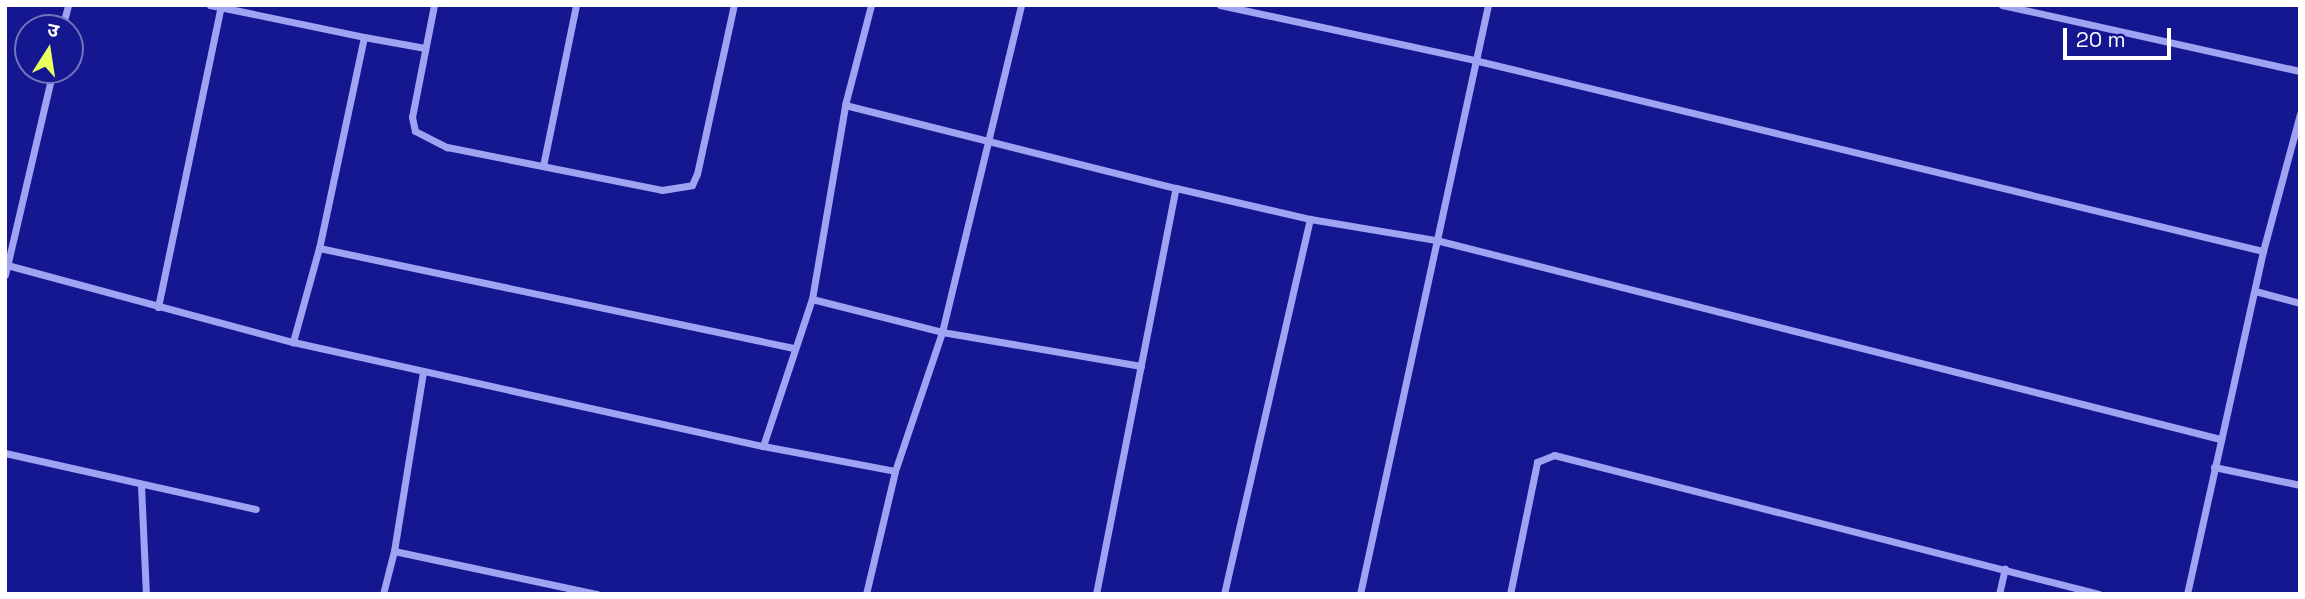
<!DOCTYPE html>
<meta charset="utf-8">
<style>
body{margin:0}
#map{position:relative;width:2305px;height:599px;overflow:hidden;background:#141790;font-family:"Space Grotesk","Noto Sans Devanagari",sans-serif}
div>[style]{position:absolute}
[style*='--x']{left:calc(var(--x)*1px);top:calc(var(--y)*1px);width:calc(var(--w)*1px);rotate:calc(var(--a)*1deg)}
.street>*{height:7px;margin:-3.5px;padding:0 3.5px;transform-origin:3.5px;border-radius:3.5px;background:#a0a3f1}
span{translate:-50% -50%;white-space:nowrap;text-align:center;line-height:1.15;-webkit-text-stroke:5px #141790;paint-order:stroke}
.frame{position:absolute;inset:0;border:7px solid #fff;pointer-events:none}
.north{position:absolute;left:14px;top:14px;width:70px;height:70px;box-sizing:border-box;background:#141790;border:2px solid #7274bc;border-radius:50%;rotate:12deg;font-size:19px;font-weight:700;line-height:28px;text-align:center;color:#fff}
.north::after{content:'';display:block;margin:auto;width:24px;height:32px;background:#ecff60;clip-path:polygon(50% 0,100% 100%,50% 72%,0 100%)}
.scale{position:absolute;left:2063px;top:28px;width:108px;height:32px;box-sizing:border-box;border:4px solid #fff;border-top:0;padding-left:9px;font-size:21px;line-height:24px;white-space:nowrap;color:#fff;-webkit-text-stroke:5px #141790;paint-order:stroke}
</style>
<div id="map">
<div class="street">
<i style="--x:210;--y:5;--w:157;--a:11.7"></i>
<i style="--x:364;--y:37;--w:216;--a:102"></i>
<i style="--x:319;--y:248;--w:98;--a:105.5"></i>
<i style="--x:434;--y:5;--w:114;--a:101.1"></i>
<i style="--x:412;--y:117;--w:14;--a:78"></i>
<i style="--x:415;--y:131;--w:36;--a:27"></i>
<i style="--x:447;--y:147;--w:219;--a:11.3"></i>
<i style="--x:662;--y:190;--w:30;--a:-9"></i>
<i style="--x:692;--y:185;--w:12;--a:-66"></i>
<i style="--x:697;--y:174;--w:173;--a:-77.7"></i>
<i style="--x:1220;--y:5;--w:260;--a:12.2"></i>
<i style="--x:1474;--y:60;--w:812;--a:13.61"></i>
<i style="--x:2002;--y:5;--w:305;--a:12.5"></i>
<i style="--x:62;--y:28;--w:24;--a:-75"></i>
<i style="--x:364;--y:37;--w:62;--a:10.2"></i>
<i style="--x:845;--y:105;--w:341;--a:14.1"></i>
<i style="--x:1176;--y:188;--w:138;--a:13"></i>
<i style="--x:1310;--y:219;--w:128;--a:9.5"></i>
<i style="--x:1436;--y:240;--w:809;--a:14.24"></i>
<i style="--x:543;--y:166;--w:164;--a:-78.4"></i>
<i style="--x:319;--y:248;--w:486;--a:11.9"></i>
<i style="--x:7;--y:265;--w:296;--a:15.1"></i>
<i style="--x:293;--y:342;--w:481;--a:12.5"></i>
<i style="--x:763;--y:446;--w:134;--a:10.7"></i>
<i style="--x:5;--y:275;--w:211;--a:-76.8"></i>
<i style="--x:2255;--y:291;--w:47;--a:14.9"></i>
<i style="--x:812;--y:299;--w:134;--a:14.2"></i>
<i style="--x:942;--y:332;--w:202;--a:9.7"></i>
<i style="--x:158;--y:307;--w:308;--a:-78.2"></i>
<i style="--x:763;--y:446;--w:155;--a:-71.6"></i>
<i style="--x:812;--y:299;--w:197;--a:-80.3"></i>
<i style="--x:845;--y:105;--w:103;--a:-75.4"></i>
<i style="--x:5;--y:453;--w:257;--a:12.6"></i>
<i style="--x:2214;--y:467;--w:88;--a:11.8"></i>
<i style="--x:141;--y:485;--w:109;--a:87.4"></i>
<i style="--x:394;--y:551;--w:208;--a:12"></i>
<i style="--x:383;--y:594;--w:44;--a:-75.7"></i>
<i style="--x:394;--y:551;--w:181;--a:-80.8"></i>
<i style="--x:866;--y:594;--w:126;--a:-76.7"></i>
<i style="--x:895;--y:471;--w:147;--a:-71.3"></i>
<i style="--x:942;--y:332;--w:336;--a:-76.4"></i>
<i style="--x:1096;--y:594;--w:414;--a:-78.9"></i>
<i style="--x:1224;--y:594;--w:385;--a:-77.1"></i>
<i style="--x:1360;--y:594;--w:603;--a:-77.74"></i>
<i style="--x:1510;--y:594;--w:135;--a:-78.4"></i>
<i style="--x:1537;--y:462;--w:18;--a:-22"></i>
<i style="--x:1554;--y:455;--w:562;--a:14.31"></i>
<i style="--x:1999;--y:594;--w:26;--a:-77"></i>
<i style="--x:2187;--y:594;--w:351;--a:-77.5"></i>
<i style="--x:2263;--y:251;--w:142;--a:-74.9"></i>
</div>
<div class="frame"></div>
<div class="north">उ</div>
<div class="scale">20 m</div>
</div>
